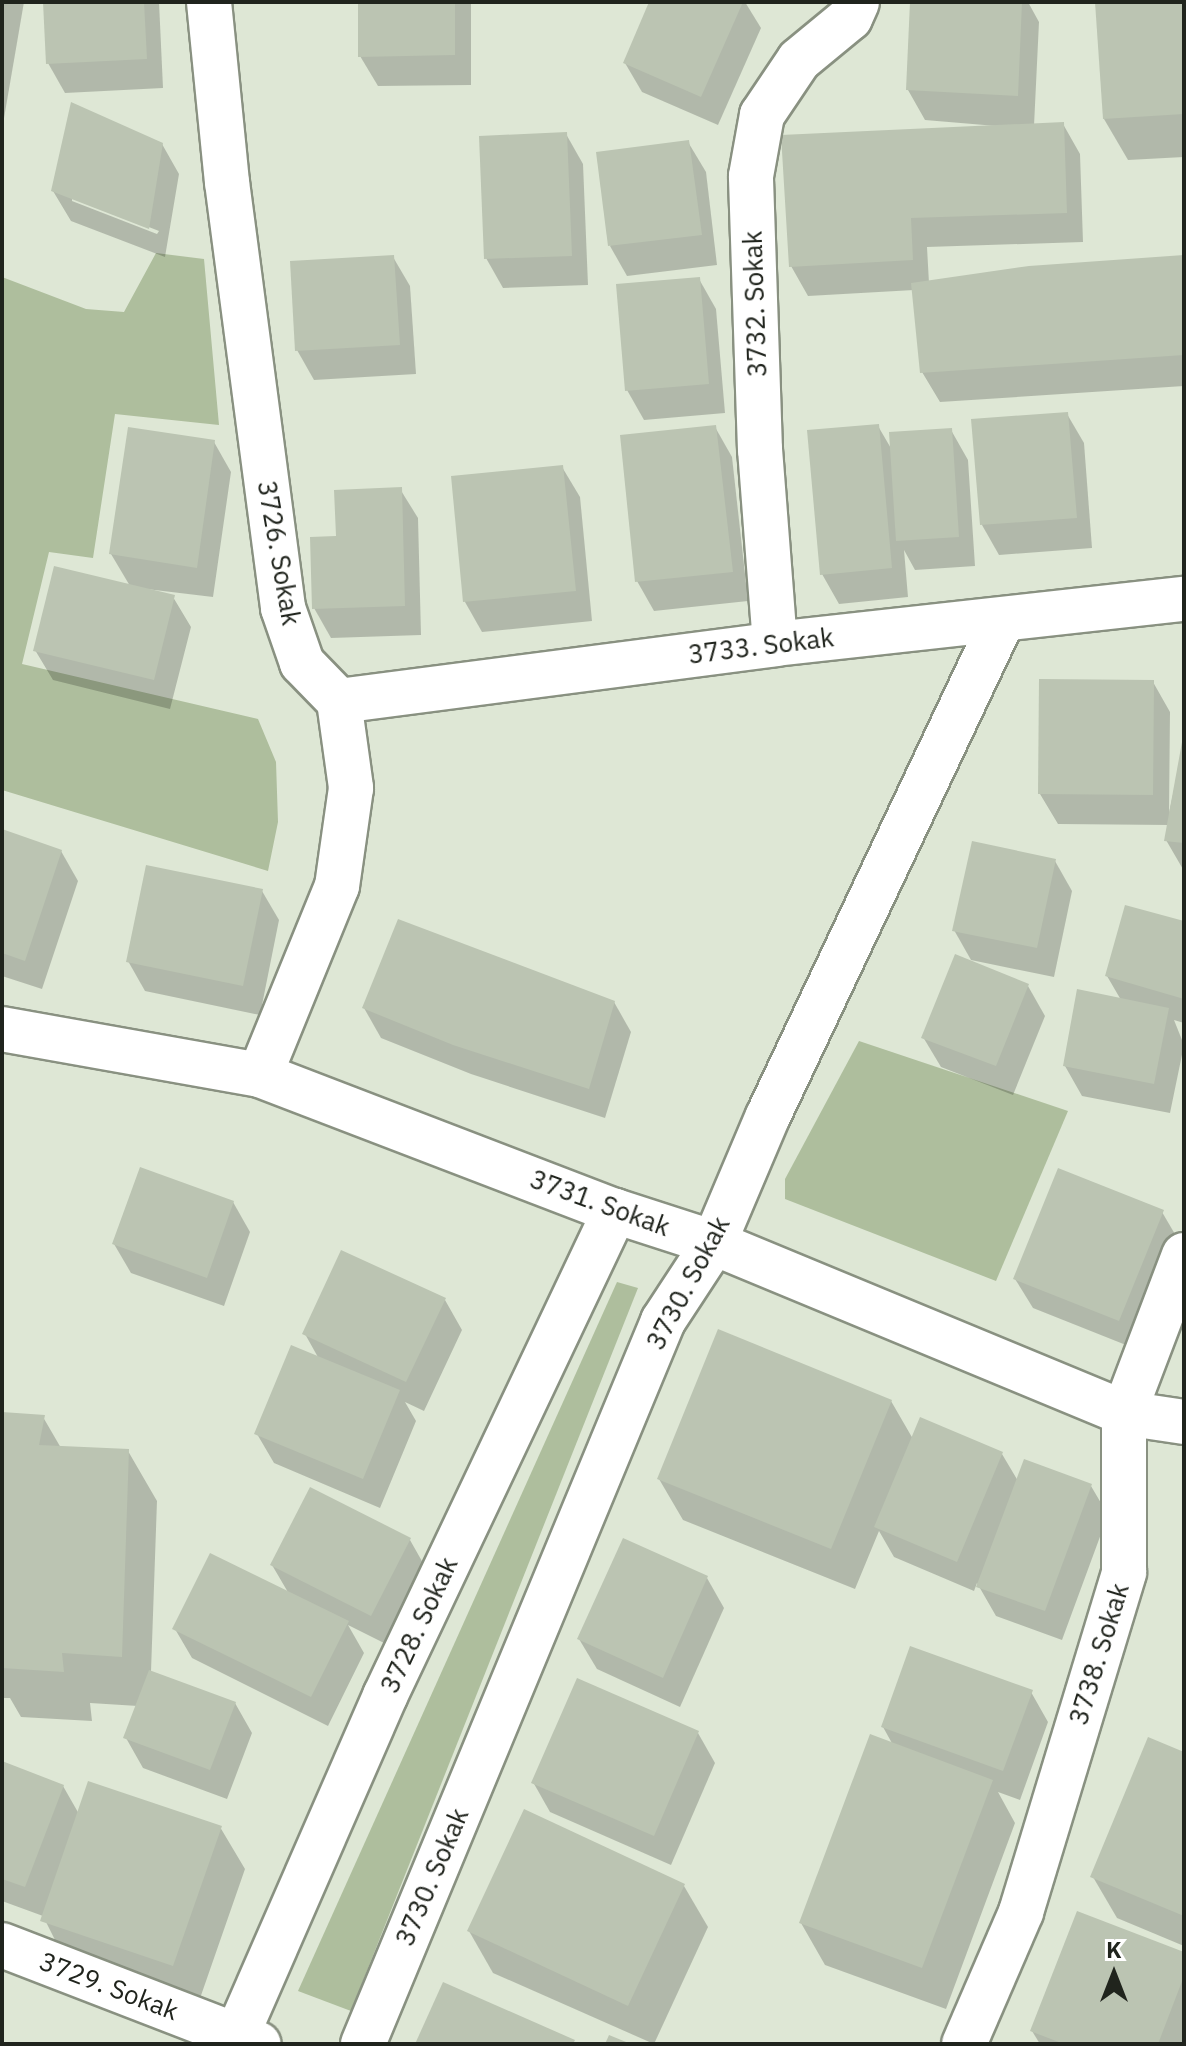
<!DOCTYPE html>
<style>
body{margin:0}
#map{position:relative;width:1186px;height:2046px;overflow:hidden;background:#dee7d5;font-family:"IBM Plex Sans",sans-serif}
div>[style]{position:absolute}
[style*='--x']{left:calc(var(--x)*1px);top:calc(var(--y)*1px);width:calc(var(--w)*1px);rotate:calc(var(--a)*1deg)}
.green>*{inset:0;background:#aebe9d}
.shadow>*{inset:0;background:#0003}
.building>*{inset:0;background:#bbc4b2}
.roads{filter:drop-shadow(2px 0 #899181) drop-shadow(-2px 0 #899181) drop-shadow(0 2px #899181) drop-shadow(0 -2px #899181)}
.minor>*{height:44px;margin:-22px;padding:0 22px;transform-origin:22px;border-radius:22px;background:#fff}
span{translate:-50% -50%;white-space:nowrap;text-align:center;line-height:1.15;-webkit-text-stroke:6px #fff;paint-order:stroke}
.street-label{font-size:26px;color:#20241d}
.frame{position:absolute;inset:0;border:4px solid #20241d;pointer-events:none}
.north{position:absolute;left:1074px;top:1934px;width:80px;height:80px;-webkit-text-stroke:6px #fff;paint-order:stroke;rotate:0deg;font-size:22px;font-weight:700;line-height:32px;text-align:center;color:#20241d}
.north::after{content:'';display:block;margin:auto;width:28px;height:36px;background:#20241d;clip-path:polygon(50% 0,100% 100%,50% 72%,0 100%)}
</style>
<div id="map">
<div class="green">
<i style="clip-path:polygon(156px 253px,204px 259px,219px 425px,115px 414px,93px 558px,49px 552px,22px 664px,258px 719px,276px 762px,278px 822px,268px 871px,2px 790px,2px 277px,86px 309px,124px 312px)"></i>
<i style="clip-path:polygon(859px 1041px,1068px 1111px,996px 1281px,785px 1199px,785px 1179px)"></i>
<i style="clip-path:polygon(617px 1282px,638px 1288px,351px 2011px,298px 1991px)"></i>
</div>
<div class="shadow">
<i style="clip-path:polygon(2px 2px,24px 2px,3px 124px,2px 124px)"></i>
<i style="clip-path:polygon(45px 2px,159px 2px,163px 88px,65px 93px,48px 63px)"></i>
<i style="clip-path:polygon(360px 2px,471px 2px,471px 85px,378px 86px,360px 56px)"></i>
<i style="clip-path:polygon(651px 2px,745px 2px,761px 28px,718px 125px,642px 92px,625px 63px)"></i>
<i style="clip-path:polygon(912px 2px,1028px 2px,1039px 22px,1034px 126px,1063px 124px,1080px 154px,1083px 242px,927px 247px,929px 283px,1184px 257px,1184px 386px,940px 402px,922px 372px,914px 290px,808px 296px,791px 266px,1008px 127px,925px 120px,908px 90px)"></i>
<i style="clip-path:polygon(1097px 2px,1184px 2px,1184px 157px,1128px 160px,1104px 119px)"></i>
<i style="clip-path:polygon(566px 134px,583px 164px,588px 285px,503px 288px,486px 258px)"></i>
<i style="clip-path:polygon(688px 142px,706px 172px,717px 265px,627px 276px,610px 246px)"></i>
<i style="clip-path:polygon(evenodd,162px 144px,179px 174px,165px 257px,71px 221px,53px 191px,162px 144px,72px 197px,159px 231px,157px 234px,72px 201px,72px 197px)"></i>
<i style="clip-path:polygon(393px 257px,410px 286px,416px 374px,314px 380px,297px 350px)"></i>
<i style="clip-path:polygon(699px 279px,716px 309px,725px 413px,644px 420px,627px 390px)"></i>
<i style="clip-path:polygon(1067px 414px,1084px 443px,1092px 548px,999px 555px,982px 525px,973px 421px)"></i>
<i style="clip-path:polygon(878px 426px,892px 450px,951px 430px,968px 460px,975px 566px,915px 570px,904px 550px,908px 597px,839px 604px,822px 574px)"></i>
<i style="clip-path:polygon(715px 427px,732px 457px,748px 601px,654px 611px,637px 581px)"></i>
<i style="clip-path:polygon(214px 442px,231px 472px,213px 597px,138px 588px,173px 597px,191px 627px,170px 709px,53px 680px,35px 650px,130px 586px,111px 554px)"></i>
<i style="clip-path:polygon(562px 467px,580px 497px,592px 621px,482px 632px,465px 602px,453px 478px)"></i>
<i style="clip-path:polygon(400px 489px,418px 518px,421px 635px,331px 638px,314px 608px,338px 538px)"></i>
<i style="clip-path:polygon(1153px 682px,1170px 712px,1169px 813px,1184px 744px,1184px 871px,1166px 840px,1169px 825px,1058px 824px,1040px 794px)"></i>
<i style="clip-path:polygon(2px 831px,61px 851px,78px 881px,42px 989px,2px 976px)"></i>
<i style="clip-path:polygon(1055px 861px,1072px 891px,1054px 977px,971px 960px,954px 930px)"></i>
<i style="clip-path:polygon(262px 891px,279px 920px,260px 1015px,145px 991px,128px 961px)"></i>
<i style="clip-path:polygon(1184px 923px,1184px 1023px,1174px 1020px,1184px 1045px,1170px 1113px,1082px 1096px,1065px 1066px,1121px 1000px,1107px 976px)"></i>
<i style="clip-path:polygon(1028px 986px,1045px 1016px,1013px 1095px,941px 1067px,923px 1037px)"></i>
<i style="clip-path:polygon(614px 1002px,631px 1032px,605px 1118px,471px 1074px,381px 1038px,364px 1008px)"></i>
<i style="clip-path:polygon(233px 1202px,250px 1232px,224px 1306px,131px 1273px,114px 1244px)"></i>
<i style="clip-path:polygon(1162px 1212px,1179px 1241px,1136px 1349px,1033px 1308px,1015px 1279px)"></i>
<i style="clip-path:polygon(445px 1300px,462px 1330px,424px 1411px,405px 1402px,416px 1421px,380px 1508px,274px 1463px,257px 1434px,319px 1359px,305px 1334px)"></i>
<i style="clip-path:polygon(891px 1401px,913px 1439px,1002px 1454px,1018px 1481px,1091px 1486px,1108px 1515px,1062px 1640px,996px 1616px,977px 1583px,974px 1591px,894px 1557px,879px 1531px,855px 1589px,683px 1520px,659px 1479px)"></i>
<i style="clip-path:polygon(2px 1414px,43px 1417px,61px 1448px,128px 1451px,157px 1501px,151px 1672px,235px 1703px,252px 1733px,227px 1799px,143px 1768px,126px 1738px,138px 1706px,90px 1703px,92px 1721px,21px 1717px,10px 1698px,2px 1698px)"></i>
<i style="clip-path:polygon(410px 1540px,427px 1570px,388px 1645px,348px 1625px,364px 1653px,328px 1726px,192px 1658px,175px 1629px,289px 1594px,272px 1565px)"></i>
<i style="clip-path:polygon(707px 1578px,724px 1608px,680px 1707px,597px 1669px,579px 1639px)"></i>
<i style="clip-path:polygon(1031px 1692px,1048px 1722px,1020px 1800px,998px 1792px,1015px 1823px,946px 2009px,825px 1965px,801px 1923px,893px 1745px,883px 1727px)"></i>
<i style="clip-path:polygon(698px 1733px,715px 1763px,671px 1865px,550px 1812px,533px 1782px)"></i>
<i style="clip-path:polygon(1184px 1754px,1184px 1946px,1117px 1918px,1093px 1877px)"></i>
<i style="clip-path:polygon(2px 1763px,63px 1786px,79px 1814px,220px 1827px,245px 1869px,197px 2007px,66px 1962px,43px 1916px,2px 1901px)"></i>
<i style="clip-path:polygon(684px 1886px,708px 1927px,654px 2044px,493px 1973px,469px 1931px)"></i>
<i style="clip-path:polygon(1184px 1954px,1184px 2044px,1040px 2044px,1032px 2031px)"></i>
</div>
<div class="building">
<i style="clip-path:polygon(43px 2px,144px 2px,147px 59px,46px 64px)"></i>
<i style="clip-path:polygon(358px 2px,455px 2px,455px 55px,358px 57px)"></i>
<i style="clip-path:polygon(649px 2px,743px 2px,701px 97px,623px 63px)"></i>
<i style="clip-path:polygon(910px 2px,1022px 2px,1018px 96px,906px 90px)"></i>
<i style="clip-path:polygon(1095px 2px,1184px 2px,1184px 114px,1103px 119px)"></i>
<i style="clip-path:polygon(71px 102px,163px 143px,149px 229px,51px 191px)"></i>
<i style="clip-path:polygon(1064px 122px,1067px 213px,911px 218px,913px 260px,789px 267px,781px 135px)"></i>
<i style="clip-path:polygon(567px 132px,572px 256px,484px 259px,479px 136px)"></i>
<i style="clip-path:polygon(689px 140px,702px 235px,608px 246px,596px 152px)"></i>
<i style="clip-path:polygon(394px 255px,400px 345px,295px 351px,290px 261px)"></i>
<i style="clip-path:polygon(1184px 255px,1184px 355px,920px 373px,911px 283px,1029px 266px)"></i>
<i style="clip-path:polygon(700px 277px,709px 384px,625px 391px,616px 284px)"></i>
<i style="clip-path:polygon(1068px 412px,1077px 518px,980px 525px,971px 419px)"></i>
<i style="clip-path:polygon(879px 424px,892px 568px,820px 575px,807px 430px)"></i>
<i style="clip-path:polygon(716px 425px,733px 572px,635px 582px,620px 435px)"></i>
<i style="clip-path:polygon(128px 427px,215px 440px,197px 568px,109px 554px)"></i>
<i style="clip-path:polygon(952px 428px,959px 537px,896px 541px,889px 432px)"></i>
<i style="clip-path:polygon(563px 465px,576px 591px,463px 602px,451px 476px)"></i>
<i style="clip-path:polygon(402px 487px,405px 606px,312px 609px,310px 537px,336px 536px,334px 490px)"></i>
<i style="clip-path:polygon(54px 566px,175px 595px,154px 680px,33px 651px)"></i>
<i style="clip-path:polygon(1039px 679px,1154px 680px,1153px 795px,1038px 794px)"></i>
<i style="clip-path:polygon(1182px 742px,1184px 742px,1184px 843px,1164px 841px)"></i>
<i style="clip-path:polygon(2px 829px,62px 850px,25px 961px,2px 953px)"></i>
<i style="clip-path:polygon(972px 841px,1056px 859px,1037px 948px,952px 931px)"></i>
<i style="clip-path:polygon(146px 865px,263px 889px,243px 986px,126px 962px)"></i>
<i style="clip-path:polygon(1125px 905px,1184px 921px,1184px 999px,1105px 976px)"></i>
<i style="clip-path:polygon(398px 919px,615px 1001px,589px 1089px,453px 1045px,362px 1008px)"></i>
<i style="clip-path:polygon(955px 954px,1029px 984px,996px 1066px,921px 1038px)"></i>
<i style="clip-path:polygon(1077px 989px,1169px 1008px,1154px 1084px,1063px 1066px)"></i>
<i style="clip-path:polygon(140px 1167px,234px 1201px,207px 1278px,112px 1244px)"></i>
<i style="clip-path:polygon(1058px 1168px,1164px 1210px,1119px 1321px,1013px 1279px)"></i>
<i style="clip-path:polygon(341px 1250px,446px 1298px,406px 1382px,302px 1334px)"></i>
<i style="clip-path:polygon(718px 1329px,892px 1400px,831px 1549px,657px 1479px)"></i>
<i style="clip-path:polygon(291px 1345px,400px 1390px,363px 1479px,254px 1434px)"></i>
<i style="clip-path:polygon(2px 1412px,45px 1415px,39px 1445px,129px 1449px,122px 1657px,62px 1653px,64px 1672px,2px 1668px)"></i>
<i style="clip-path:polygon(920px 1417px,1003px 1452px,957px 1562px,874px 1527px)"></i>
<i style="clip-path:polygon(1024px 1459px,1092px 1484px,1045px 1611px,976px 1587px)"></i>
<i style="clip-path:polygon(310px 1487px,411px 1538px,371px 1616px,270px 1565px)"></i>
<i style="clip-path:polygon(623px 1538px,708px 1576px,663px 1678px,577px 1639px)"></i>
<i style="clip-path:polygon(210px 1553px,349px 1621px,311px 1697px,172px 1629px)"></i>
<i style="clip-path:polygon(910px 1646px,1033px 1690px,1003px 1771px,881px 1727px)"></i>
<i style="clip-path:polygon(149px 1670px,236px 1702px,210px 1770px,123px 1738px)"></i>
<i style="clip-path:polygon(577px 1678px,699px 1731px,654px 1836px,531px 1783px)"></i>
<i style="clip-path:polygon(870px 1734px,993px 1780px,922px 1968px,799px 1923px)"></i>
<i style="clip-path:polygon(1148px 1737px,1184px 1752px,1184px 1916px,1090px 1877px)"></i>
<i style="clip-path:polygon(2px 1761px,64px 1785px,25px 1887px,2px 1879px)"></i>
<i style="clip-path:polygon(88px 1781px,222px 1826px,173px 1966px,40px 1921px)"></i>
<i style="clip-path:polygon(524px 1809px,685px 1884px,628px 2006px,467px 1931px)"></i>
<i style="clip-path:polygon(1077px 1911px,1184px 1952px,1184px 1976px,1158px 2044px,1064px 2044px,1030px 2031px)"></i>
<i style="clip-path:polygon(443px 1982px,575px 2040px,573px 2044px,415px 2044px)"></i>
<i style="clip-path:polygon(609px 2035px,631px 2044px,605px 2044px)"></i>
</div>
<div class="roads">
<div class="minor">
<i style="--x:209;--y:2;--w:181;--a:84.3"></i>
<i style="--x:227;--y:182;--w:430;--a:82.5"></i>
<i style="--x:283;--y:608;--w:58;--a:70.9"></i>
<i style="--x:302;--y:663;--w:53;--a:45.8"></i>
<i style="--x:339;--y:701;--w:88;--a:82.1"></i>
<i style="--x:351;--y:788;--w:99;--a:98.1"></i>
<i style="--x:337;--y:886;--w:204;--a:112.2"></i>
<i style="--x:775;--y:644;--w:195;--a:-94.4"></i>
<i style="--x:760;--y:450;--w:274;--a:-91.9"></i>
<i style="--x:751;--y:176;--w:62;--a:-79.8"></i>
<i style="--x:762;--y:115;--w:66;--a:-56.1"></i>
<i style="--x:799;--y:60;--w:66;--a:-39.5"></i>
<i style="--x:850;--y:18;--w:17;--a:-66"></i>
<i style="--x:339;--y:701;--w:440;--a:-7.4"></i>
<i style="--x:775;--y:644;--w:411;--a:-6.3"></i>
<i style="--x:2;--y:1029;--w:262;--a:10.1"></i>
<i style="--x:260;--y:1075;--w:380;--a:21"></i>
<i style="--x:615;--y:1211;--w:104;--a:17.9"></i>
<i style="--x:714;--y:1243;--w:444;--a:22.5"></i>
<i style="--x:1124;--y:1413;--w:61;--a:8.5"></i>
<i style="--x:2;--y:1945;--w:275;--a:21.1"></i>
<i style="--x:233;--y:2044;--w:380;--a:-66.4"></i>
<i style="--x:385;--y:1696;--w:537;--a:-64.63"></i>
<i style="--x:363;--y:2044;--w:783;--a:-67.46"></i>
<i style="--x:663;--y:1321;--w:93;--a:-56.8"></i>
<i style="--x:714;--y:1243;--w:138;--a:-67"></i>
<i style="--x:768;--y:1116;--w:548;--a:-64.7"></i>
<i style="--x:964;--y:2044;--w:144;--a:-66.6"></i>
<i style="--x:1021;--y:1912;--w:355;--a:-73.1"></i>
<i style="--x:1124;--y:1572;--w:159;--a:-90"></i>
<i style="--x:1124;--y:1413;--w:169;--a:-69.2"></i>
</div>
</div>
<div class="street-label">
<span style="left:755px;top:304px;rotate:-92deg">3732. Sokak</span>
<span style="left:279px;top:553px;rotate:80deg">3726. Sokak</span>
<span style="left:761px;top:646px;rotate:-7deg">3733. Sokak</span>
<span style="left:600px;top:1203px;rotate:20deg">3731. Sokak</span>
<span style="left:688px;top:1283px;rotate:-62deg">3730. Sokak</span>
<span style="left:419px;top:1625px;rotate:-65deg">3728. Sokak</span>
<span style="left:1099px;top:1654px;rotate:-73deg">3738. Sokak</span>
<span style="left:432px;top:1877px;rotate:-67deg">3730. Sokak</span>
<span style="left:109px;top:1986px;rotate:21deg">3729. Sokak</span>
</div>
<div class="frame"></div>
<div class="north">K</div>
</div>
